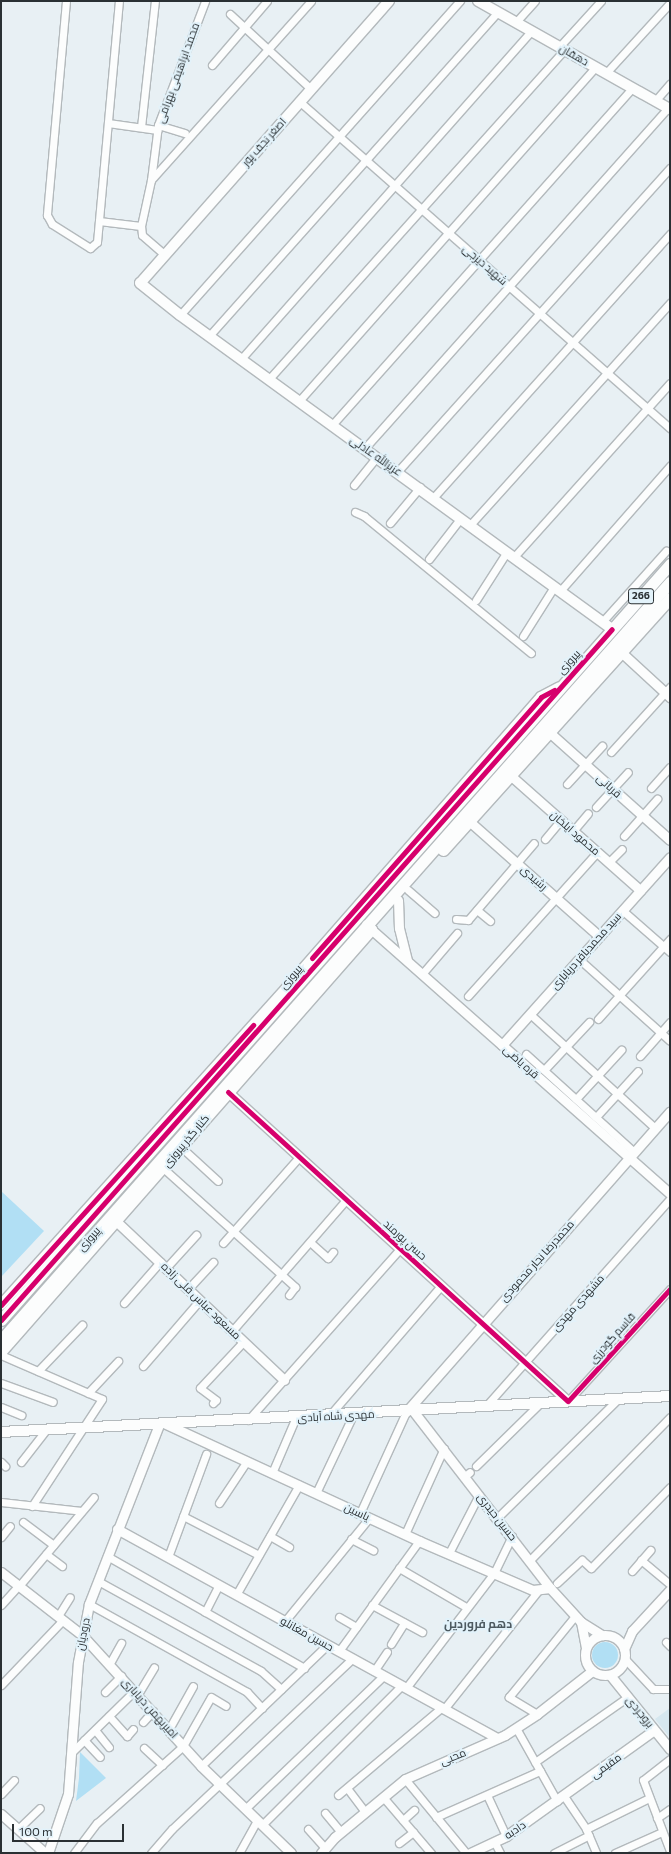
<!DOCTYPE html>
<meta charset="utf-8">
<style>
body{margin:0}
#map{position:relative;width:671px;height:1854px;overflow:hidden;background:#e8f0f4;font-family:Commissioner,Cairo,sans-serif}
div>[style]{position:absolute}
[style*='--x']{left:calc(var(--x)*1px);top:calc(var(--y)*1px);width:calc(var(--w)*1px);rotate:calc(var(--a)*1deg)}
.built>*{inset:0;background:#d6e7ef}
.green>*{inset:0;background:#b1dff4}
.round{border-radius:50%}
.roads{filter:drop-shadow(1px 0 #b3b9bc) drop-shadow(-1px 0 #b3b9bc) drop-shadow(0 1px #b3b9bc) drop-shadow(0 -1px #b3b9bc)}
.minor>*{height:7px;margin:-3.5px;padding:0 3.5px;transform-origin:3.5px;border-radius:3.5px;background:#fcfdfd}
.tertiary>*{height:9px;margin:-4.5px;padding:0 4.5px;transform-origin:4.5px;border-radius:4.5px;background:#fcfdfd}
.tertiary>.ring{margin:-4.5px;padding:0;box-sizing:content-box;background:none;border:9px solid #fcfdfd;border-radius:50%}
.secondary>*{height:10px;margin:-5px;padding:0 5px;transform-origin:5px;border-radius:5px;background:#fcfdfd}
.primary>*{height:11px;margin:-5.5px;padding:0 5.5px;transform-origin:5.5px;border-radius:5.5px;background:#fcfdfd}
.cycleway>*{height:5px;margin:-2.5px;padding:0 2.5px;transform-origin:2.5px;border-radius:2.5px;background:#d6006c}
span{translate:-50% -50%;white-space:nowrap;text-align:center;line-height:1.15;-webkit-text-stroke:4px #e2f2fa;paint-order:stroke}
.shield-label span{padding:1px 3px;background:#e2f2fa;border:1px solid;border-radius:3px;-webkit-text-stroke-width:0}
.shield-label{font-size:10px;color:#2a3033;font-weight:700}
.street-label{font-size:11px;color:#2a3033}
.neighbourhood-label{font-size:12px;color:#4d5a61;font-weight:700}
.frame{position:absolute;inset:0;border:2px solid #2a3033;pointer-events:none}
.scale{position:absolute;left:12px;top:1824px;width:112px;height:18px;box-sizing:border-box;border:2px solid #2a3033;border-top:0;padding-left:5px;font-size:12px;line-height:14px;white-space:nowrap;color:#2a3033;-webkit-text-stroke:3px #e2f2fa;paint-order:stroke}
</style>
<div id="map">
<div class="built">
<i style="clip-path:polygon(670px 1708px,670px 1738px,655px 1719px)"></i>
</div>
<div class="green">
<i style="clip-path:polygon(1px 1191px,44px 1231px,1px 1277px)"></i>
<i class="round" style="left:592px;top:1642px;width:26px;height:26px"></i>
<i style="clip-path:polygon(80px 1752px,106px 1778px,76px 1801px,79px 1778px)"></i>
</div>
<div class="roads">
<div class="minor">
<i style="--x:66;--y:1;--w:215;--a:95.1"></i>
<i style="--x:47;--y:215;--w:10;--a:61"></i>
<i style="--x:52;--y:224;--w:45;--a:32.3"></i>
<i style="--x:90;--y:248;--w:9;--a:-41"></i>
<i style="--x:97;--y:242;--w:242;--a:-84.8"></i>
<i style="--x:230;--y:14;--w:110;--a:42.8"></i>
<i style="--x:516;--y:22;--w:28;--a:-48"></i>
<i style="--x:559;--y:47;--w:62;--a:-47.6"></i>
<i style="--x:212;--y:65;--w:84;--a:-49.3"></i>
<i style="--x:606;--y:73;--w:95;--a:-47.6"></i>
<i style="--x:655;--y:101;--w:23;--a:-49"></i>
<i style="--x:300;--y:102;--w:493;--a:41.4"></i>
<i style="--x:108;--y:123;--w:50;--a:8"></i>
<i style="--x:158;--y:125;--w:28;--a:17"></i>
<i style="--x:141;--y:127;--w:127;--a:-83.7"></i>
<i style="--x:151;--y:180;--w:240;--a:-48.2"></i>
<i style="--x:99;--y:221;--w:42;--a:6.8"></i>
<i style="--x:165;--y:255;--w:30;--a:-139"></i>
<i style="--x:142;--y:235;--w:9;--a:-96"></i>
<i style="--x:141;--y:226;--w:47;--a:-77.7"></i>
<i style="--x:151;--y:180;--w:55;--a:-82.7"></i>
<i style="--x:158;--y:125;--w:133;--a:-69.2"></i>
<i style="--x:180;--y:315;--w:421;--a:-48.3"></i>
<i style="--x:209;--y:336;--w:434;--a:-48.3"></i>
<i style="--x:241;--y:359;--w:438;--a:-48.5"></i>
<i style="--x:269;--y:379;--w:442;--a:-48.1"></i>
<i style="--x:299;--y:401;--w:447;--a:-48.4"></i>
<i style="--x:332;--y:425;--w:451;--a:-48.3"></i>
<i style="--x:364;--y:449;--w:457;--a:-48.3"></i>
<i style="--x:398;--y:471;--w:407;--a:-48.1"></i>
<i style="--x:354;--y:485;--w:36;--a:-51"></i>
<i style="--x:433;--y:498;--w:355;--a:-48.1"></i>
<i style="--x:355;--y:512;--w:10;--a:24"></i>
<i style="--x:364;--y:516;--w:216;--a:39.4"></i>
<i style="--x:390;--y:523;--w:47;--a:-50.2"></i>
<i style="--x:470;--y:525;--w:299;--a:-48"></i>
<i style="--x:513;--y:558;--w:235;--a:-48.1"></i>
<i style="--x:429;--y:559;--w:51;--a:-52.2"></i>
<i style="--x:560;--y:591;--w:167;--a:-48.7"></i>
<i style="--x:476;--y:600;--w:56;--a:-57.4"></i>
<i style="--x:602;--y:622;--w:96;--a:-48"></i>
<i style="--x:523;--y:636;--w:58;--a:-57.7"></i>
<i style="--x:611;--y:752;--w:88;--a:-47.8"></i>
<i style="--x:567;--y:784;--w:52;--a:-47.4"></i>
<i style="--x:651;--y:788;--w:28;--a:-48"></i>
<i style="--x:596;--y:807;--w:47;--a:-47.6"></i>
<i style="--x:573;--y:831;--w:23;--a:-50"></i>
<i style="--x:624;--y:836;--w:50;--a:-48.3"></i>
<i style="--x:545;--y:839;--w:25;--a:-50"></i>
<i style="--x:609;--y:862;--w:18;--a:-45"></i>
<i style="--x:408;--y:890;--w:35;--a:41"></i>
<i style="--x:477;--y:910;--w:17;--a:40"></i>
<i style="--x:622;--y:910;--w:64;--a:41.2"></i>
<i style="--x:456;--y:919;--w:12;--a:5"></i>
<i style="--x:468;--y:920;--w:101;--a:-49.4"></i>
<i style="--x:579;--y:959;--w:122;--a:42"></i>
<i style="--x:422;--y:974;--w:54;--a:-49.5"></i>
<i style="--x:468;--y:996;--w:193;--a:-48.1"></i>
<i style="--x:530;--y:1014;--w:169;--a:42.4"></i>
<i style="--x:598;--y:1019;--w:108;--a:-48"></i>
<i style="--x:526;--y:1054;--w:146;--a:42.2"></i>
<i style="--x:640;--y:1056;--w:45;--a:-48.6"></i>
<i style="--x:544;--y:1070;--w:66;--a:-46.8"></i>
<i style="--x:576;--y:1099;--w:67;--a:-47.4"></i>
<i style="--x:596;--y:1117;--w:62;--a:-47.6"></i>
<i style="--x:181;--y:1147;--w:50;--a:42.6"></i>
<i style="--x:163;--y:1168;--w:178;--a:42"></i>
<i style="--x:295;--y:1287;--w:10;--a:127"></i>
<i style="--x:310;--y:1242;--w:24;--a:42"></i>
<i style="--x:328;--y:1258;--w:8;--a:-50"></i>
<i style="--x:223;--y:1243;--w:115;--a:-48.5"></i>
<i style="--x:166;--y:1268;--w:45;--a:-47.7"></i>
<i style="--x:188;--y:1289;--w:37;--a:-47"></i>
<i style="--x:124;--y:1303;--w:55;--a:-48.7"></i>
<i style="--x:232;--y:1331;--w:174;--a:-49"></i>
<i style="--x:1;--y:1355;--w:110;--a:23.5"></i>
<i style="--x:102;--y:1399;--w:128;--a:123.2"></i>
<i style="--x:143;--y:1366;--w:87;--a:-49.2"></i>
<i style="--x:38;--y:1371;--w:64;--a:-46.3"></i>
<i style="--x:1;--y:1383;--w:55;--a:20.1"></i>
<i style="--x:88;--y:1393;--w:44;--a:-46.8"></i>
<i style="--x:568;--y:1401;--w:151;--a:-47.7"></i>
<i style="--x:213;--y:1403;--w:4;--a:-45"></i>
<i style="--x:216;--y:1400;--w:20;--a:-143"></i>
<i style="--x:200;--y:1388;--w:63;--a:-46.9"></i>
<i style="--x:486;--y:1406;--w:277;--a:-48.4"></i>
<i style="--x:1;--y:1407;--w:22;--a:22"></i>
<i style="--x:329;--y:1416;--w:172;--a:-49.3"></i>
<i style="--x:248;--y:1420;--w:229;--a:-48.4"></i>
<i style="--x:1;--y:1462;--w:6;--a:45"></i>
<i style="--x:21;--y:1462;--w:41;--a:-52"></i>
<i style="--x:476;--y:1466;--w:90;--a:-44.5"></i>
<i style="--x:272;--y:1473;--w:61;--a:-66.8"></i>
<i style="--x:465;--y:1476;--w:6;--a:-39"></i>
<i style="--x:316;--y:1493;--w:86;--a:-64.6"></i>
<i style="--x:1;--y:1502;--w:81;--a:6.3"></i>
<i style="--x:219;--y:1503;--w:50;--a:-56.3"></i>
<i style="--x:360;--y:1513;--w:111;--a:-65.5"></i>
<i style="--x:183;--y:1516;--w:85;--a:27.2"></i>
<i style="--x:497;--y:1518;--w:170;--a:-44.5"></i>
<i style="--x:23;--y:1522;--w:38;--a:37"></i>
<i style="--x:405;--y:1534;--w:94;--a:-65.6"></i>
<i style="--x:270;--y:1536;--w:22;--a:30"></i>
<i style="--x:1;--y:1537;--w:14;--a:-51"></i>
<i style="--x:351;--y:1539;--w:25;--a:27"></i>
<i style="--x:449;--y:1553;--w:65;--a:-62.7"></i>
<i style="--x:46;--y:1554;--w:20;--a:37"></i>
<i style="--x:107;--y:1556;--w:227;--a:29.6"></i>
<i style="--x:168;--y:1557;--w:110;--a:-69.7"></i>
<i style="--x:530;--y:1560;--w:200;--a:-45.6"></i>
<i style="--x:641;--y:1560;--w:38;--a:40"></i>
<i style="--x:399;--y:1568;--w:78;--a:30.2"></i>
<i style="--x:632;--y:1571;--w:28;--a:-49"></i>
<i style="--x:98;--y:1581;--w:186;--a:28.9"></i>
<i style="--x:261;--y:1671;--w:27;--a:42"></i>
<i style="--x:557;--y:1583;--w:34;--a:-43"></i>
<i style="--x:582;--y:1560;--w:12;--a:42"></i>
<i style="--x:591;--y:1568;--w:113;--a:-45.7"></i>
<i style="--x:19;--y:1586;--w:116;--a:-49.9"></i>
<i style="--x:236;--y:1595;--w:127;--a:-60.2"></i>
<i style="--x:89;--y:1604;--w:181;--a:29.1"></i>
<i style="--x:247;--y:1692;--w:22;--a:47"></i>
<i style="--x:1;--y:1605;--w:25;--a:-48"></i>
<i style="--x:372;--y:1605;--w:57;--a:28.4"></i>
<i style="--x:205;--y:1612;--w:30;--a:-63"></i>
<i style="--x:58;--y:1616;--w:22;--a:-58"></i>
<i style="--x:339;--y:1617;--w:20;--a:30"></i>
<i style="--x:285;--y:1621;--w:133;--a:-50.8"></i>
<i style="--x:666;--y:1642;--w:6;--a:45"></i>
<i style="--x:391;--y:1644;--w:25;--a:-58"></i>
<i style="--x:339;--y:1651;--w:136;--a:-54"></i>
<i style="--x:625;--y:1659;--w:41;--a:47"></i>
<i style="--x:653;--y:1689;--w:17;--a:0"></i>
<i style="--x:110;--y:1663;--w:23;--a:-61"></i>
<i style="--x:374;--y:1671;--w:23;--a:-56"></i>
<i style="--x:1;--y:1685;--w:90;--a:-46.4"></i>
<i style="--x:406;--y:1688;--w:145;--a:-52.6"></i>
<i style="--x:494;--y:1573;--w:41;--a:-64.1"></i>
<i style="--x:105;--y:1692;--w:23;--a:-45"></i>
<i style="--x:138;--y:1694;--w:31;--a:-59"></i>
<i style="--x:444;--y:1709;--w:151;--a:-51.5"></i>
<i style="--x:537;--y:1714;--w:33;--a:-149"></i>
<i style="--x:509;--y:1697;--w:104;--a:-50.8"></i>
<i style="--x:109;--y:1716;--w:27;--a:48"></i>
<i style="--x:127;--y:1736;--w:9;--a:-49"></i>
<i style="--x:143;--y:1722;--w:15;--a:-48"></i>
<i style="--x:516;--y:1728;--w:84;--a:60.7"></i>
<i style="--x:169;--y:1729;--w:49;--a:-60.8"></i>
<i style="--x:95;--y:1730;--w:22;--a:51"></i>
<i style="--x:84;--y:1740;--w:23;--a:47"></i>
<i style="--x:144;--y:1748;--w:25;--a:43"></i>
<i style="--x:71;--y:1753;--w:90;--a:-44.5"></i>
<i style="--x:670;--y:1759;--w:34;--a:142"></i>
<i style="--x:643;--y:1780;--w:76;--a:69.2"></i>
<i style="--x:535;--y:1762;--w:113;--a:-35"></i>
<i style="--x:201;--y:1766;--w:175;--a:-43.8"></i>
<i style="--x:405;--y:1779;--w:96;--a:50.5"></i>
<i style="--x:347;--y:1788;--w:30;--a:53"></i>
<i style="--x:1;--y:1794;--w:19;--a:-47"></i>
<i style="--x:338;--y:1795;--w:135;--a:-40.2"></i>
<i style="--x:487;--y:1795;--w:45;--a:65.1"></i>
<i style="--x:564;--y:1796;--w:40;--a:56"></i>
<i style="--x:586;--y:1829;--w:26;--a:67"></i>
<i style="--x:383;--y:1797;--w:74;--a:49.4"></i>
<i style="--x:245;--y:1809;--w:192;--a:-43.9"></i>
<i style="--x:325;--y:1813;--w:25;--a:50"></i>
<i style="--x:436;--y:1817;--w:114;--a:-23.9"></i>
<i style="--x:657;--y:1818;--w:16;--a:-35"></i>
<i style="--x:403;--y:1820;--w:15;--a:-42"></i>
<i style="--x:262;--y:1825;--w:197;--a:-45"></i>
<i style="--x:18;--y:1829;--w:30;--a:-44"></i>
<i style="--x:308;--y:1829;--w:25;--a:48"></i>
<i style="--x:586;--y:1829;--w:70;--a:-26.2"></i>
<i style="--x:399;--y:1843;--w:18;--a:-38"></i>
<i style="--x:495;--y:1843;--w:11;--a:63"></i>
<i style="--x:74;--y:1853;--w:38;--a:-53"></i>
<i style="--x:97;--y:1823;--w:115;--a:-41.8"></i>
<i style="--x:183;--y:1746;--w:56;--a:-60.3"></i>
<i style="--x:211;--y:1697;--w:17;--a:31"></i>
<i style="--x:151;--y:1853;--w:32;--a:-49"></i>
<i style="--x:172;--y:1829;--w:248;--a:-43.4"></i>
<i style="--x:239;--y:1853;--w:37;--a:-61"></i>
<i style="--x:554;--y:1853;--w:39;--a:-27"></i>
<i style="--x:615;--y:1853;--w:51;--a:-24.1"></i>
</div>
<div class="tertiary">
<i style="--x:621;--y:652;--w:67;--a:42.6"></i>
<i style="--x:549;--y:732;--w:162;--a:41.8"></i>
<i style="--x:510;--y:775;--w:174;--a:41.5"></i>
<i style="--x:469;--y:821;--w:174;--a:41.5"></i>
<i style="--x:398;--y:900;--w:28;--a:88"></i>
<i style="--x:399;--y:928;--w:33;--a:76"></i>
<i style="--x:372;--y:930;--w:398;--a:41.5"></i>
<i style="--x:502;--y:1045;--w:252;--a:-48.2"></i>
<i style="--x:228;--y:1092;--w:459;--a:42.3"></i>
<i style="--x:117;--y:1222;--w:230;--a:43.4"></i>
<i style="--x:406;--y:1412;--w:400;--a:-48.7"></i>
<i style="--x:414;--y:1412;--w:222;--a:52.3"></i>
<i style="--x:550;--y:1588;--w:46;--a:47.6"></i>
<i style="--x:581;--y:1622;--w:25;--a:32"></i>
<i style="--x:166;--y:1424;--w:279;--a:24.8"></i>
<i style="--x:419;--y:1541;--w:124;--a:23.3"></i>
<i style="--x:533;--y:1590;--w:17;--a:-7"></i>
<i style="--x:117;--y:1529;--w:434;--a:28.8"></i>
<i style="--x:1;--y:1572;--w:103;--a:37.9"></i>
<i style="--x:82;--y:1635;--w:177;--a:47.7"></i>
<i style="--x:201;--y:1766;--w:125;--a:44"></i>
<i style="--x:581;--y:1622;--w:26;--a:79"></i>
<i class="ring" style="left:585px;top:1635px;width:31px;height:31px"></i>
<i style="--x:624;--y:1649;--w:20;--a:-66"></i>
<i style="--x:632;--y:1631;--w:56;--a:-47.2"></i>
<i style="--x:610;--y:1675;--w:95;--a:51"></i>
<i style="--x:1;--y:1814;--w:59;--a:41.6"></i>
<i style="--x:48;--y:1853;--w:62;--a:-71.3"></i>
<i style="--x:68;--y:1794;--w:132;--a:-85.7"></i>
<i style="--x:78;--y:1662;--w:59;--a:-79.3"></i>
<i style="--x:89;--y:1604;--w:193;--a:-68.7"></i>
<i style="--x:321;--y:1853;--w:21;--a:-49"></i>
<i style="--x:335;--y:1837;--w:91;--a:-39.6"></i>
<i style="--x:405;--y:1779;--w:109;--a:-23.7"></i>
<i style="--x:505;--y:1735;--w:38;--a:-33"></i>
<i style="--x:537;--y:1714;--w:70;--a:-38"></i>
<i style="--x:470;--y:1853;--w:40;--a:-25"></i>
<i style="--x:506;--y:1836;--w:182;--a:-35.6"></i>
</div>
<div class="secondary">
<i style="--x:389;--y:1;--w:376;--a:131.4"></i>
<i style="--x:140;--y:283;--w:51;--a:38.7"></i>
<i style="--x:180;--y:315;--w:534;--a:36.01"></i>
<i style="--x:478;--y:1;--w:220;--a:29.4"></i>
<i style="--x:1;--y:1305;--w:429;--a:-48"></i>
<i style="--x:288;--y:986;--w:384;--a:-48.8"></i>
<i style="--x:541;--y:697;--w:21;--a:-28"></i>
<i style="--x:1;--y:1353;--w:563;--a:-48.75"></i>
<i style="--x:372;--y:930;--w:7;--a:-135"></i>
<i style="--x:1;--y:1432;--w:670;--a:-3.08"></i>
</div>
<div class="primary">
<i style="--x:443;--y:850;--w:339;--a:-48"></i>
<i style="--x:1;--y:1320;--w:1010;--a:-48.49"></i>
<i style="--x:1;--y:1340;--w:1011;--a:-48.57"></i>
</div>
</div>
<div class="cycleway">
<i style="--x:312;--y:958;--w:347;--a:-48.7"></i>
<i style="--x:541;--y:697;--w:15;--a:-28"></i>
<i style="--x:228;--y:1092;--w:459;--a:42.3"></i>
<i style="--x:568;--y:1401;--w:151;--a:-47.7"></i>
<i style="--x:1;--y:1305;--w:377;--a:-48"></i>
<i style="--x:1;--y:1320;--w:922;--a:-48.52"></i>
</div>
<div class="shield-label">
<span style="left:641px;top:596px">266</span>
</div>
<div class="street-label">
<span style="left:574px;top:55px;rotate:30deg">دهقان</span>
<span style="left:178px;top:73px;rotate:-70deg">محمد ابراهیمی بهرامی</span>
<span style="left:264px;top:142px;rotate:-48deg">اصغر نجف پور</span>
<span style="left:485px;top:265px;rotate:41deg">شهید دیزجی</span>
<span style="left:376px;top:456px;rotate:35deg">عزیزالله عادلی</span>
<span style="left:569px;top:662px;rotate:-48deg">پیروزی</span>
<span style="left:609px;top:786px;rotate:42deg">قربانی</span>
<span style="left:575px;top:833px;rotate:41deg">محمود ایلخان</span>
<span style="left:534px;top:878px;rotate:42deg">رشیدی</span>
<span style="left:586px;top:951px;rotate:-48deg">سید محمدباقر دریاباری</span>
<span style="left:291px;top:977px;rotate:-49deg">پیروزی</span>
<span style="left:521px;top:1062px;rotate:42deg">قره یاضی</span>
<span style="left:186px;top:1141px;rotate:-50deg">کنار گذر پیروزی</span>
<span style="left:89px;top:1239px;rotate:-49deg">پیروزی</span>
<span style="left:405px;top:1240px;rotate:42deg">حسن پورمند</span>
<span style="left:537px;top:1261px;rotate:-48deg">محمدرضا نجار محمودی</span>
<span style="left:201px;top:1301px;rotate:44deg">مسعود عباس قلی زاده</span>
<span style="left:578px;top:1303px;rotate:-48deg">مشهدی مهدی</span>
<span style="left:612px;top:1338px;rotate:-48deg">قاسم گودرزی</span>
<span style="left:336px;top:1416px;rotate:-3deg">مهدی شاه آبادی</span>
<span style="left:357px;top:1512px;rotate:25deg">یاسین</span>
<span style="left:497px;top:1517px;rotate:52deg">حسین حیدری</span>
<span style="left:83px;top:1634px;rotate:-79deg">درودیان</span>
<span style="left:307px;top:1634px;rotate:29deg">حسین مغانلو</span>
<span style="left:150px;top:1708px;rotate:48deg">امیربهمن دریاباری</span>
<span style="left:640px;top:1712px;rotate:51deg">بروجردی</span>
<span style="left:453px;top:1757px;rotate:-22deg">محبی</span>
<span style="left:606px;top:1766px;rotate:-36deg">مقیمی</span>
<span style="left:515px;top:1830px;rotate:-34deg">دادبه</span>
</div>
<div class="neighbourhood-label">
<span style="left:478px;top:1624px">دهم فروردین</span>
</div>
<div class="frame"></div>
<div class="scale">100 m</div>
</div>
